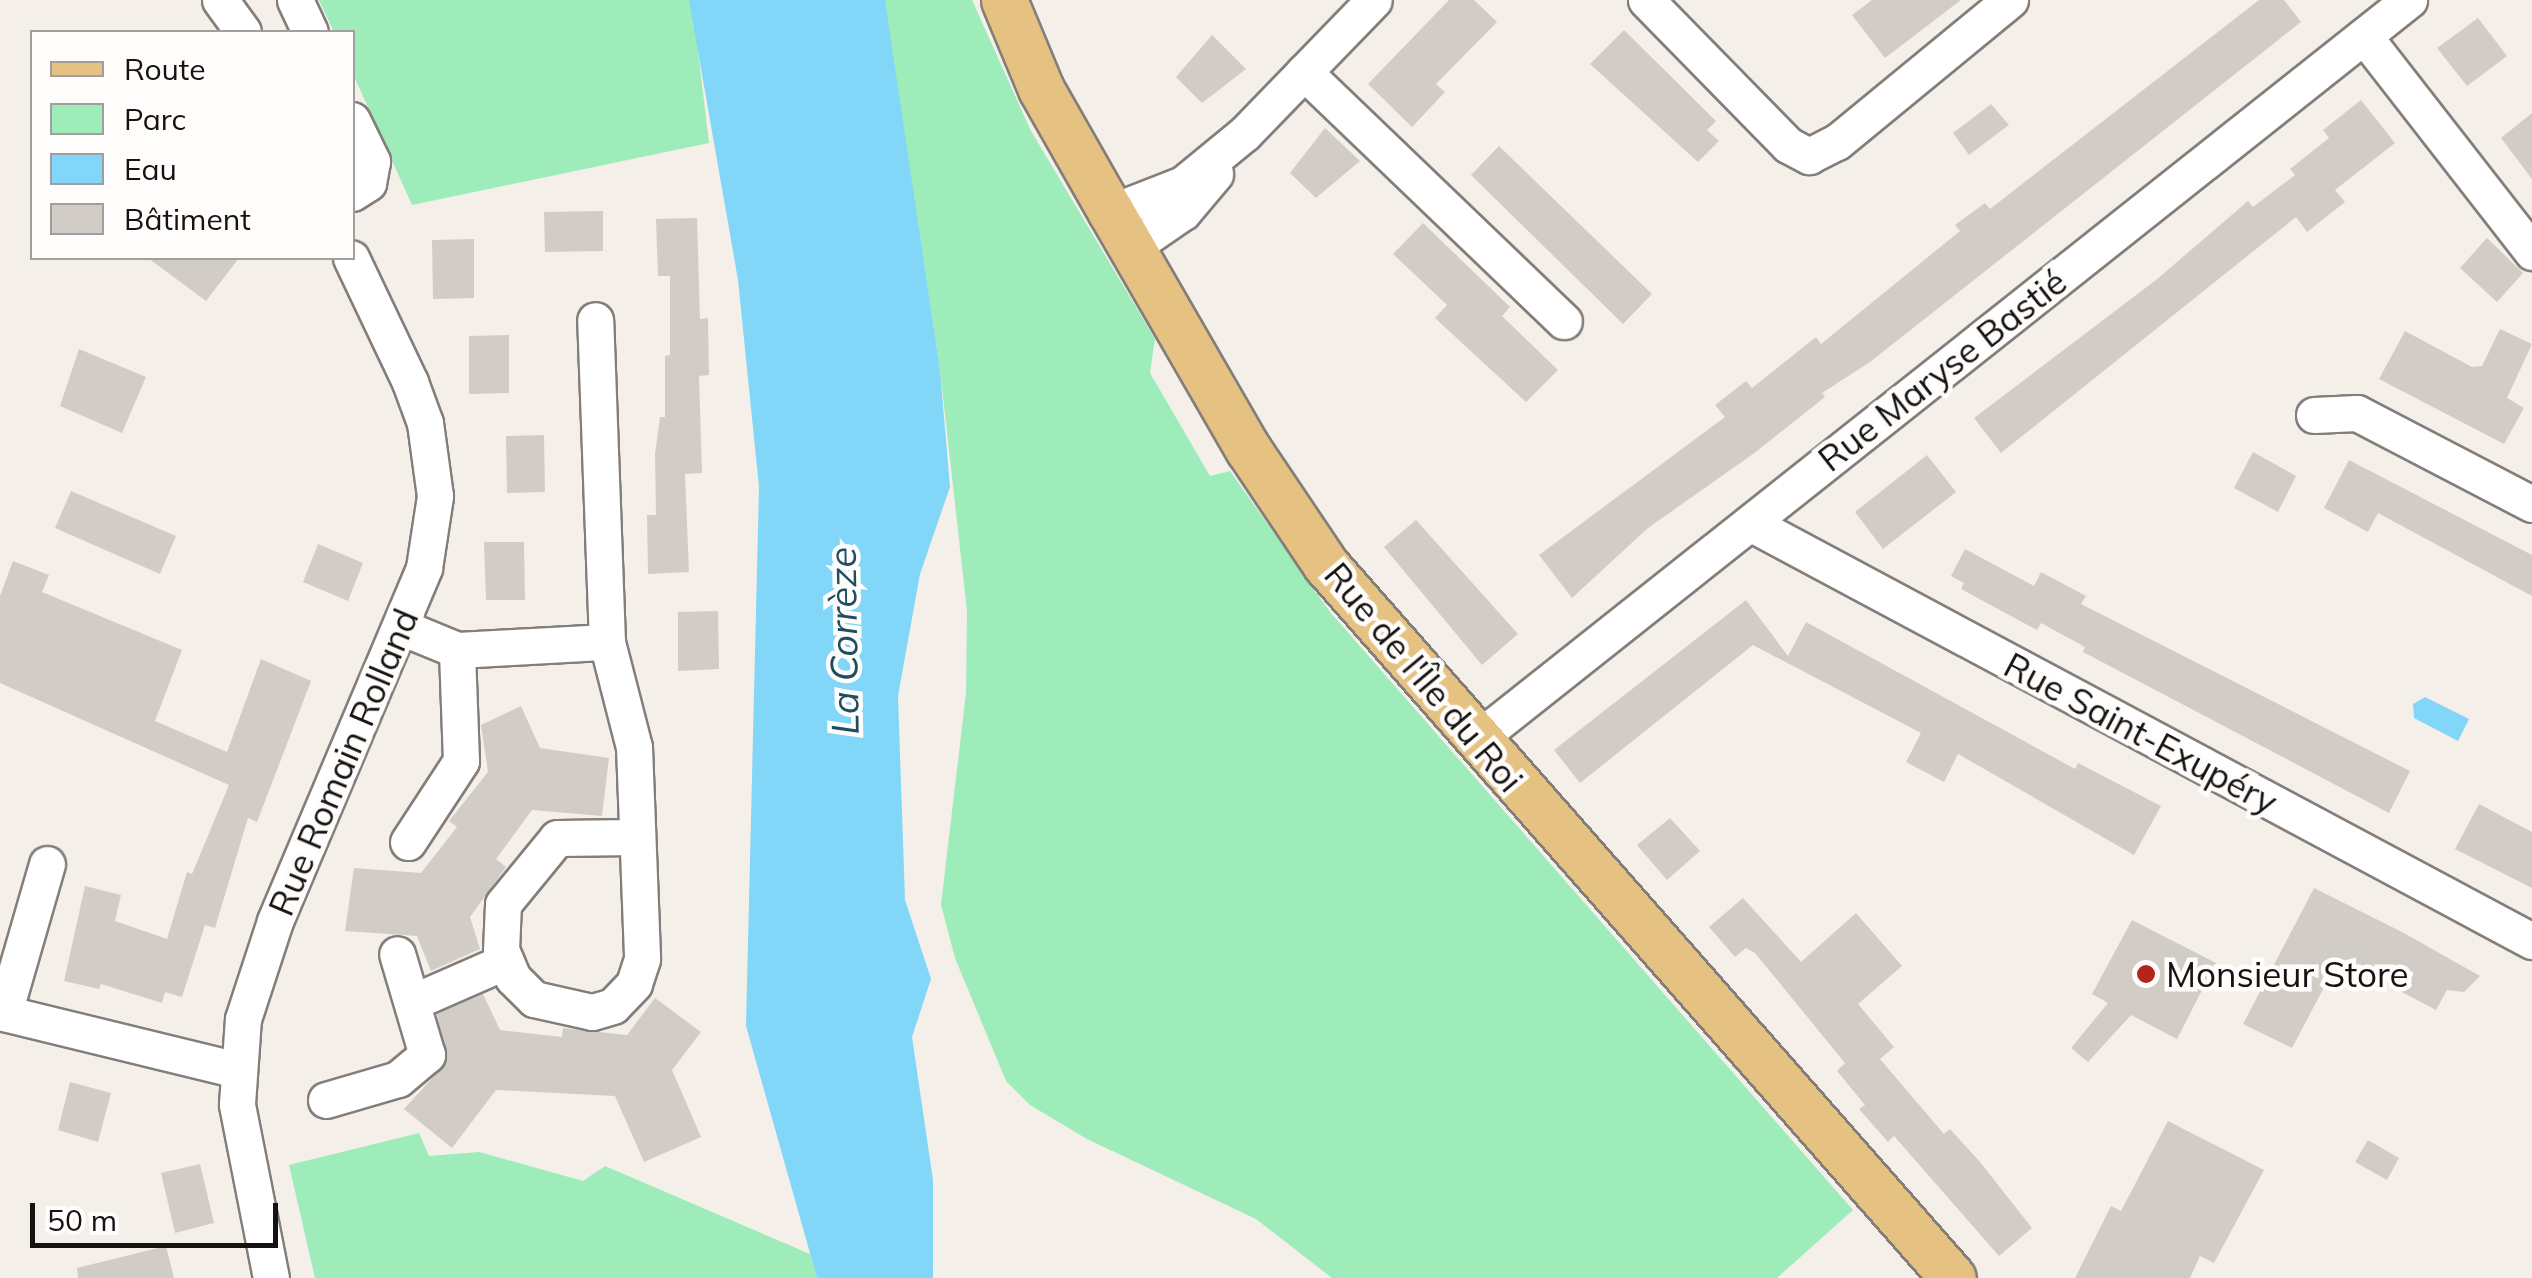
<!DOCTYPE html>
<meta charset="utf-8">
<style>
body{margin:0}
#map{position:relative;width:2532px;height:1278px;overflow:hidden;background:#f5efea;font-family:Mulish,sans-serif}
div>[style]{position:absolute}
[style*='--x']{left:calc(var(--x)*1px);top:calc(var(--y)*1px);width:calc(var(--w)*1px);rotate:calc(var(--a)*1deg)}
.green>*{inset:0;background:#9decba}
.water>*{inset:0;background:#82d6f8}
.building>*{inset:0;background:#d2ccc7}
.roads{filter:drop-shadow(2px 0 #847e7a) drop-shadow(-2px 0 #847e7a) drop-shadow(0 2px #847e7a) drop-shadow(0 -2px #847e7a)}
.minor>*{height:35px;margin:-17.5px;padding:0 17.5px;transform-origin:17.5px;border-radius:17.5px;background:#fff}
.major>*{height:45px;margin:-22.5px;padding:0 22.5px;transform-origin:22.5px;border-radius:22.5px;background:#e6c282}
.dots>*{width:28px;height:28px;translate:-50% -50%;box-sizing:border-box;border:5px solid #fefdfc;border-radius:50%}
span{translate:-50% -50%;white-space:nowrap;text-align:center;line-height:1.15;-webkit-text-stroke:9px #fefdfc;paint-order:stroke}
.street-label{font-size:35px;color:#151311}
.poi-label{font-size:35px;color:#151311}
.left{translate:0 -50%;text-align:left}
.water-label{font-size:38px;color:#1e4e60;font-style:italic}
.legend{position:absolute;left:30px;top:30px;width:325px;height:230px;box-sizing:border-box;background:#fefdfc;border:2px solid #a19f9e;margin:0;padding:12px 18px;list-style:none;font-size:30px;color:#151311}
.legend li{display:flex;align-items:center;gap:20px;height:50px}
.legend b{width:50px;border:2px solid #a19f9e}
.scale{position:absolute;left:30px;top:1203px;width:248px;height:45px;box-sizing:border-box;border:5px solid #151311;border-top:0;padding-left:12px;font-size:30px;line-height:35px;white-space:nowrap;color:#151311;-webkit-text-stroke:8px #fefdfc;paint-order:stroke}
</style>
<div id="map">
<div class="green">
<i style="clip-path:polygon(319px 0,692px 0,709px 143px,412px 205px,353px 74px,352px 32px,334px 32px)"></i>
<i style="clip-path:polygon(884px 0,972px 0,1031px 131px,1155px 339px,1150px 373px,1210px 476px,1230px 471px,1330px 612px,1853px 1210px,1777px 1278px,1332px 1278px,1256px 1219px,1087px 1139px,1030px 1105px,1006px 1081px,955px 958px,941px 905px,966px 693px,967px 611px,940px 370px)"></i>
<i style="clip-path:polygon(419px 1133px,429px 1156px,479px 1152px,583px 1181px,605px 1166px,810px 1254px,817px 1278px,315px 1278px,289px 1165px)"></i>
</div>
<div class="water">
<i style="clip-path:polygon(689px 0,885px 0,940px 370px,950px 487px,920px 574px,898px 696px,905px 900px,931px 979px,912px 1037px,933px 1180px,933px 1278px,817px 1278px,746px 1026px,759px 487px,738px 280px)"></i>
<i style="clip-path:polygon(2425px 697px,2469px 719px,2458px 741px,2414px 718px,2413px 704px)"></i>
</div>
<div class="building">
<i style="clip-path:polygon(1449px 0,1474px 0,1497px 22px,1436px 84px,1445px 92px,1412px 127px,1368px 84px)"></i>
<i style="clip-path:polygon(1872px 0,1961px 0,1885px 58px,1852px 15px)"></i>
<i style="clip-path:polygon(2259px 0,2284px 0,2301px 22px,1870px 362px,1822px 393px,1825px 397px,1753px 454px,1648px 528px,1572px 598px,1539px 555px,1725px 417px,1715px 405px,1746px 381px,1752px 388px,1816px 337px,1821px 344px,1960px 231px,1955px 225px,1985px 203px,1990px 209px)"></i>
<i style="clip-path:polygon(2478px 18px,2507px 56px,2467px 86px,2437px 48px)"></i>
<i style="clip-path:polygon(1624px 30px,1716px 121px,1707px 130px,1719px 141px,1698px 162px,1590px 64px)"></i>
<i style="clip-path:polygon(1212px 35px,1246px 69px,1202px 103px,1176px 77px)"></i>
<i style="clip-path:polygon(2361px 100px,2395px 143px,2335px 190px,2345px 202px,2307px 232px,2296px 217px,2001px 453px,1974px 418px,2156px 280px,2248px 201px,2253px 207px,2295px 175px,2290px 169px,2329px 138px,2323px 130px)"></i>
<i style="clip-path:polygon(1991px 104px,2009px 125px,1969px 155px,1953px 133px)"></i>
<i style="clip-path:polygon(2532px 113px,2532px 179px,2501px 138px)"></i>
<i style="clip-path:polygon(1325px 128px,1360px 161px,1316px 198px,1290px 173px)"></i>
<i style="clip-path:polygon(1499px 146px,1652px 294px,1623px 324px,1471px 175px)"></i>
<i style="clip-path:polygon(603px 211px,603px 251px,545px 252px,544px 212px)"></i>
<i style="clip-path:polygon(697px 218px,700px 319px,708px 318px,709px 375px,699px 376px,702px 473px,685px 474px,689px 572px,648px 574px,647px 515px,656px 515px,655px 454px,660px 417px,665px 417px,665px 356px,670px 355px,670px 276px,658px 276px,656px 219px)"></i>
<i style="clip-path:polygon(1423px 223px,1510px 307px,1502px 316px,1558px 370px,1526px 402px,1435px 318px,1447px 305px,1393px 254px)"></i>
<i style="clip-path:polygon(2487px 238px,2523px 273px,2497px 302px,2460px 268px)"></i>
<i style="clip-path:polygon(474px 239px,474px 298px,433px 299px,432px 240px)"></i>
<i style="clip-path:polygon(148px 258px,239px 258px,206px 301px)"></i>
<i style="clip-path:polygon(2500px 329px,2532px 344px,2507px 398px,2524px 408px,2504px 444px,2379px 379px,2405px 331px,2472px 367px,2482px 366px)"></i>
<i style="clip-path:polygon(509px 335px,509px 393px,469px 394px,469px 336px)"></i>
<i style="clip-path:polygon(79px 349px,146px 377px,122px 433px,60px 406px)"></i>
<i style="clip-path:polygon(544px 435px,545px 492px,507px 493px,506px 436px)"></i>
<i style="clip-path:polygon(2253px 452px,2296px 476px,2278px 512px,2234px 488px)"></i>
<i style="clip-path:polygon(1927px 455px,1956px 492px,1883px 549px,1855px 512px)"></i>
<i style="clip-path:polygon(2349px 460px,2532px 555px,2532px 596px,2378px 513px,2368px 532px,2324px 508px)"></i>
<i style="clip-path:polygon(71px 491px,176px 536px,160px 574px,55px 528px)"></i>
<i style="clip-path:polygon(1416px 520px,1518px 634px,1482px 665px,1384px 547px)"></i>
<i style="clip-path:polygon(484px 542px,524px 542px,525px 600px,486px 600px)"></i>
<i style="clip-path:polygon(318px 544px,363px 563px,348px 601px,303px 582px)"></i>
<i style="clip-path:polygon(1965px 549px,2034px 586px,2041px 572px,2086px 596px,2081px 604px,2410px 771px,2389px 813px,2083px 652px,2085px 647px,2041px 623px,2037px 630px,1961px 589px,1964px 583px,1951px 576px)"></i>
<i style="clip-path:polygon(13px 561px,49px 575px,42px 592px,182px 650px,155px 721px,227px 752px,261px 659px,311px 681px,257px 822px,248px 818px,215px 928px,205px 925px,182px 997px,165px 992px,162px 1003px,101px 984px,99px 989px,64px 981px,85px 886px,121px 895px,115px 921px,167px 939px,187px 872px,192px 874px,229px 785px,0 683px,0 596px)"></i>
<i style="clip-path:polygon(1746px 600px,1788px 656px,1806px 622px,2075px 769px,2078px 763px,2161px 806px,2134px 855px,1958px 754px,1944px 782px,1906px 762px,1921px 733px,1753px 645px,1580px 783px,1554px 750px)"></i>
<i style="clip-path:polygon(718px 611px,719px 669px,678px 671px,678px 612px)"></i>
<i style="clip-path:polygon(521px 706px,540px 748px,609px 758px,602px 816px,532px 810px,496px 859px,506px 867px,470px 917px,480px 949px,431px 971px,417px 936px,345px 931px,354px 868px,421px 873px,457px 827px,449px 821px,488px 772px,481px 725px)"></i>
<i style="clip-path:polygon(2479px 804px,2532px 832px,2532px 888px,2455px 849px)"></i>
<i style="clip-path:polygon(1670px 818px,1700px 851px,1667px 880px,1637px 845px)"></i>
<i style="clip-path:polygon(2314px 888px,2402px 932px,2480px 976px,2464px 992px,2447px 990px,2436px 1010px,2339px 959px,2292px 1048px,2243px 1024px)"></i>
<i style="clip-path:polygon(1743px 898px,1801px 962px,1856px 913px,1902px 966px,1858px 1004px,1894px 1047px,1880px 1059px,1944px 1134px,1950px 1129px,1980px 1162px,2032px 1228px,1999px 1256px,1894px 1136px,1888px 1142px,1859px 1109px,1865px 1105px,1837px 1071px,1845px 1063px,1755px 953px,1746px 948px,1735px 957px,1709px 927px)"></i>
<i style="clip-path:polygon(2132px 920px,2216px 963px,2177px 1039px,2131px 1015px,2088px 1062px,2071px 1048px,2108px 1003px,2092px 994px)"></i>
<i style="clip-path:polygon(483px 994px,500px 1030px,562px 1037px,563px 1028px,627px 1035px,655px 998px,701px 1032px,672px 1070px,701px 1137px,644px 1162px,615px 1096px,496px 1090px,452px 1148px,404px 1109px,447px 1062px,437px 1014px)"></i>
<i style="clip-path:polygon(70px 1082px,111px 1093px,98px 1142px,58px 1130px)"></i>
<i style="clip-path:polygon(2168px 1121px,2264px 1170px,2214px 1263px,2200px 1256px,2190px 1278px,2075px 1278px,2111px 1206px,2121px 1211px)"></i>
<i style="clip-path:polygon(2368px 1140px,2399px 1158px,2387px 1180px,2355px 1162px)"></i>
<i style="clip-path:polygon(200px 1164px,214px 1223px,175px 1233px,161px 1173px)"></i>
<i style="clip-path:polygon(166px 1246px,174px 1278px,78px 1278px,77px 1268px)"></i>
</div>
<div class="roads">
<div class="minor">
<i style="--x:220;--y:0;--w:39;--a:54"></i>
<i style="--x:295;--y:0;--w:35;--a:65"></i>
<i style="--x:1646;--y:0;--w:203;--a:45.6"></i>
<i style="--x:1788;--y:145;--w:24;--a:28"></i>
<i style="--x:1809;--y:156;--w:31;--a:-27"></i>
<i style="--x:1837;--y:142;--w:224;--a:-39.4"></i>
<i style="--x:2364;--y:36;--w:274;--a:52.1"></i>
<i style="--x:1304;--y:72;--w:360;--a:43.8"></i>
<i style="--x:352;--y:120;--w:46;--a:64"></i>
<i style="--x:372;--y:161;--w:22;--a:100"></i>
<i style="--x:368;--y:183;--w:19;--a:148"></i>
<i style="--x:1111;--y:212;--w:77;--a:-21.3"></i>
<i style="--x:1183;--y:184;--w:80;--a:-39.4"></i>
<i style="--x:1245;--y:133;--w:185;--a:-45.9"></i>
<i style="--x:1132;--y:247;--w:62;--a:-34.5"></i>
<i style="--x:1183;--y:212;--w:50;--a:-49.9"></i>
<i style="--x:2314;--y:415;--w:43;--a:-2.7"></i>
<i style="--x:2357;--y:413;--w:197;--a:27.5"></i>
<i style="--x:1750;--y:523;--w:887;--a:28.13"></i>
<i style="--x:401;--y:627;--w:61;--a:22.3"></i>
<i style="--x:457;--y:650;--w:150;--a:-3.1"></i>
<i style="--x:607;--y:642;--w:322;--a:-92.1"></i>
<i style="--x:607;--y:642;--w:108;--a:75.6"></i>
<i style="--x:634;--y:747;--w:212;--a:87.8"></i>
<i style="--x:642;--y:959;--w:26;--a:108"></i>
<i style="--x:634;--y:984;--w:30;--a:134"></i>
<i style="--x:613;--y:1006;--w:22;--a:164"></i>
<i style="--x:592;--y:1012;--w:59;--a:-167.4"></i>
<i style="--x:534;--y:999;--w:30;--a:-135"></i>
<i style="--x:513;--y:978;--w:30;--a:-113"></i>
<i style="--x:501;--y:950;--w:46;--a:-87.5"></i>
<i style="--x:503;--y:904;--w:85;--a:-50.7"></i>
<i style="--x:557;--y:838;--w:78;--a:-0.7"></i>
<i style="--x:1476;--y:740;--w:1191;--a:-38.42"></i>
<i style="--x:408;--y:842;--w:97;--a:-56.8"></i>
<i style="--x:461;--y:761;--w:111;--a:-92.1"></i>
<i style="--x:415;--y:1001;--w:99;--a:-23.7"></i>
<i style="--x:0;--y:1012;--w:245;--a:13.7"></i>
<i style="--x:4;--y:1013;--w:155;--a:-73.9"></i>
<i style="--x:326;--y:1100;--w:75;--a:-16.3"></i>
<i style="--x:398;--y:1079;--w:38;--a:-40"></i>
<i style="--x:427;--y:1055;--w:105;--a:-106.5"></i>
<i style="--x:271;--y:1278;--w:177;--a:-101.1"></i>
<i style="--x:237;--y:1104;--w:85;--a:-86"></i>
<i style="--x:243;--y:1019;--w:103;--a:-71.9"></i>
<i style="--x:275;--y:921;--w:383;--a:-67.1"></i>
<i style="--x:424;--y:568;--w:73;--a:-81.3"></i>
<i style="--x:435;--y:496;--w:74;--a:-97.8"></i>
<i style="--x:425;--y:423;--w:44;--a:-110.1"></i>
<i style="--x:410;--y:382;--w:137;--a:-115.4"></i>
</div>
<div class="major">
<i style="--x:1004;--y:0;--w:96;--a:67.4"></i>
<i style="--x:1041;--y:89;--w:142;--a:60.4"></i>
<i style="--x:1111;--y:212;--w:274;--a:60"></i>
<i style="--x:1248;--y:449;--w:140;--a:56.1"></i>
<i style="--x:1326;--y:565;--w:949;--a:48.67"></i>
</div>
</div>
<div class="dots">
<i style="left:2146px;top:974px;background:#b32519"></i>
</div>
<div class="street-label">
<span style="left:1942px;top:370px;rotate:-38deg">Rue Maryse Bastié</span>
<span style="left:1424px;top:677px;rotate:50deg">Rue de l'Île du Roi</span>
<span style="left:2141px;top:733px;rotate:28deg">Rue Saint-Exupéry</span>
<span style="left:343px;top:762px;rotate:-67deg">Rue Romain Rolland</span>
</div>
<div class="poi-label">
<span class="left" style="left:2166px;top:974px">Monsieur Store</span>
</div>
<div class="water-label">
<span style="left:844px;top:641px;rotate:-91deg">La Corrèze</span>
</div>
<ul class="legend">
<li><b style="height:12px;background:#e6c282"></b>Route</li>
<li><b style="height:28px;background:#9decba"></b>Parc</li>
<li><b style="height:28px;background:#82d6f8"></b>Eau</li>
<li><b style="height:28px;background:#d2ccc7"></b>Bâtiment</li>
</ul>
<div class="scale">50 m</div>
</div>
